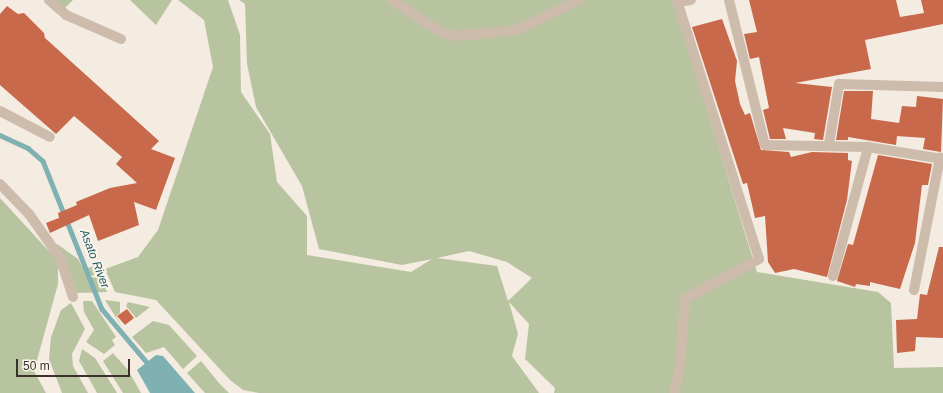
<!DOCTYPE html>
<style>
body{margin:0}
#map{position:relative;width:943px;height:393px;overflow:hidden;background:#f4ebe1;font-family:Arial,sans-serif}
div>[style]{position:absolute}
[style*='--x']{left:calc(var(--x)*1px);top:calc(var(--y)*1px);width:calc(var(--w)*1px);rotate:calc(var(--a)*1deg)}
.green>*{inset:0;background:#b8c4a0}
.water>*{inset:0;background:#7fb0b2}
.stream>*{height:4.5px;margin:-2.25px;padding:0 2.25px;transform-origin:2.25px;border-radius:2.25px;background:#7fb0b2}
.building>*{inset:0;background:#c8694b}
.minor>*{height:10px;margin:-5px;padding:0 5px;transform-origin:5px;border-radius:5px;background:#cdbbac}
span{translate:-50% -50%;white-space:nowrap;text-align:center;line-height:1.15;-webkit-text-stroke:4px #fbf5ee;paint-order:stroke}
.water-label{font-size:12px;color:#1f5a5e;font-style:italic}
.scale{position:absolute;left:16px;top:359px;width:114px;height:18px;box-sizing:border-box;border:2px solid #3b302b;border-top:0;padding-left:5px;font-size:12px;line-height:14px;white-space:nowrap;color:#3b302b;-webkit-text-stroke:3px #fbf5ee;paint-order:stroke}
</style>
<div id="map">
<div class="green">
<i style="clip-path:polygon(56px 0,73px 0,65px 8px)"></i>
<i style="clip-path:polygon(130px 0,172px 0,156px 25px)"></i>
<i style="clip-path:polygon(evenodd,178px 0,228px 0,240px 35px,241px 92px,270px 134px,277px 182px,307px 216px,307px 255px,411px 272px,432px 259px,402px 265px,319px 249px,302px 186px,256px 107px,247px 64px,245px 4px,239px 0,673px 0,757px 272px,878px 292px,891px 303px,894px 368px,943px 367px,943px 393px,554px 393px,555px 388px,525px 359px,529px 324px,509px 302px,518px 334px,512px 356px,539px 393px,259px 393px,243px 390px,230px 380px,156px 300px,115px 292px,105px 269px,138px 257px,158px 230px,213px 67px,204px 20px,178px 0,469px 251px,507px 262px,532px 278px,508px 301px,497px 266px,437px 258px,469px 251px)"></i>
<i style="clip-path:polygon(0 198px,58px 261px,58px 284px,34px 371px,46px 393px,0 393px)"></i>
<i style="clip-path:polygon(57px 244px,78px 259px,84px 270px,98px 264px,107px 292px,77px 293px,55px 247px)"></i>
<i style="clip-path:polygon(105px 300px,120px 302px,120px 313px,116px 316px,122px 327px)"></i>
<i style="clip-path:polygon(83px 301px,92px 301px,116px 337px,112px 340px,115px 345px,104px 354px,86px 342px,94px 330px,84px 312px)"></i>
<i style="clip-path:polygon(128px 302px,150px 307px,136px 318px,126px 306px)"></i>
<i style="clip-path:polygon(71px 303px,85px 329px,72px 354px,73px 366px,88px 393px,62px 393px,49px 359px,51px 337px,61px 310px)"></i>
<i style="clip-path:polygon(153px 321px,169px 325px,197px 356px,183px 369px,164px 347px,146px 353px,132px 337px)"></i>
<i style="clip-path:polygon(82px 349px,95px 358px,117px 393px,97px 393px,79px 361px)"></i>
<i style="clip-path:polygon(113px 353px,128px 370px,141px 393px,123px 393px,103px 361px)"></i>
<i style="clip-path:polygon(201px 361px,219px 383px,229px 393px,205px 393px,187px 373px)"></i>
</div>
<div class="water">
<i style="clip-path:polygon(156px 355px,163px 356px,195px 393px,150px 393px,137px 370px)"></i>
</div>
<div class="stream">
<i style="--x:0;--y:135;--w:31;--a:25"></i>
<i style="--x:28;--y:148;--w:20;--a:41"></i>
<i style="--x:43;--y:161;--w:159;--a:68.3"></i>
<i style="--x:102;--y:309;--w:75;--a:49.9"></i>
</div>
<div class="building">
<i style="clip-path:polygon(749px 0,896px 0,900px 17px,924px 13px,921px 0,943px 0,943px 24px,865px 40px,871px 69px,795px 83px,832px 87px,823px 140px,814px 139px,815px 133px,783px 128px,786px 139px,770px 139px,763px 110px,769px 108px,759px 57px,750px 59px,744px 34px,757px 32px)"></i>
<i style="clip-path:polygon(7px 6px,18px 14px,24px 13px,44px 33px,45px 38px,159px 141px,151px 149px,175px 158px,156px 210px,134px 202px,139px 225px,98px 241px,89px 215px,50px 233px,46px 223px,59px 218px,58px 213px,77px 205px,76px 202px,110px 188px,137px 183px,116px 164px,122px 157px,74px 116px,56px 134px,0 85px,0 14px)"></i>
<i style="clip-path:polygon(722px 19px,737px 61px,735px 81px,740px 104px,745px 115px,750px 113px,761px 150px,789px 152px,791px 157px,812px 152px,848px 153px,848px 160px,852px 161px,847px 200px,827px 277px,794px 269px,775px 273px,768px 262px,765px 216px,755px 218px,747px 183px,743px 184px,692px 27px)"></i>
<i style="clip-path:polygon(844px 91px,873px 91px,871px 119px,899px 123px,902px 106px,916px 107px,917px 96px,943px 99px,941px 152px,923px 149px,925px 138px,897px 136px,896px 145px,848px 137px,848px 140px,836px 140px)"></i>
<i style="clip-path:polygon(878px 155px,932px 164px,928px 185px,922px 185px,915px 243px,900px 289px,870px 282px,870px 286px,856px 284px,855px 287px,837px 281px,848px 244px,853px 245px)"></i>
<i style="clip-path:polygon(939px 247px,943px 247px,943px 338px,916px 337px,915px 351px,897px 353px,896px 320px,917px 319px,920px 294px,927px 295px)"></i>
<i style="clip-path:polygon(127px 309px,134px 318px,125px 325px,117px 316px)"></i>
</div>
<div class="minor">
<i style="--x:49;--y:0;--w:23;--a:41"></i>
<i style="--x:66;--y:15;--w:60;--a:23.6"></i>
<i style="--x:392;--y:0;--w:60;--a:33.4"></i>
<i style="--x:442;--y:33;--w:16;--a:11"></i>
<i style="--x:458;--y:36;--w:59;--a:-5.8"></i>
<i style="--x:517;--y:30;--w:69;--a:-25.8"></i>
<i style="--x:729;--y:0;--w:149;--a:76.1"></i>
<i style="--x:765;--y:145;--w:103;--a:1.1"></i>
<i style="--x:868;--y:147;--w:76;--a:9.1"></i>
<i style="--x:678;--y:2;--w:13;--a:-9"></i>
<i style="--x:0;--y:111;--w:56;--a:27.5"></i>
<i style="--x:829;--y:144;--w:61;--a:-80.5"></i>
<i style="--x:839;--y:84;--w:104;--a:1.7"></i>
<i style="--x:0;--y:184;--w:42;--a:46"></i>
<i style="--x:29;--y:214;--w:54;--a:54.8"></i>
<i style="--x:60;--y:258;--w:41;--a:71.6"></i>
<i style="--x:833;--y:276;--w:134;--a:-74.8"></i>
<i style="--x:914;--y:290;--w:135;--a:-78.9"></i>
<i style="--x:674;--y:393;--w:28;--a:-77"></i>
<i style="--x:680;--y:366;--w:67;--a:-85.7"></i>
<i style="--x:685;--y:299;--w:84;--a:-28.4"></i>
<i style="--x:759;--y:259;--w:272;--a:-107.6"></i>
</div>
<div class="water-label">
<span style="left:94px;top:259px;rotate:69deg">Asato River</span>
</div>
<div class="scale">50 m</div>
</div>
